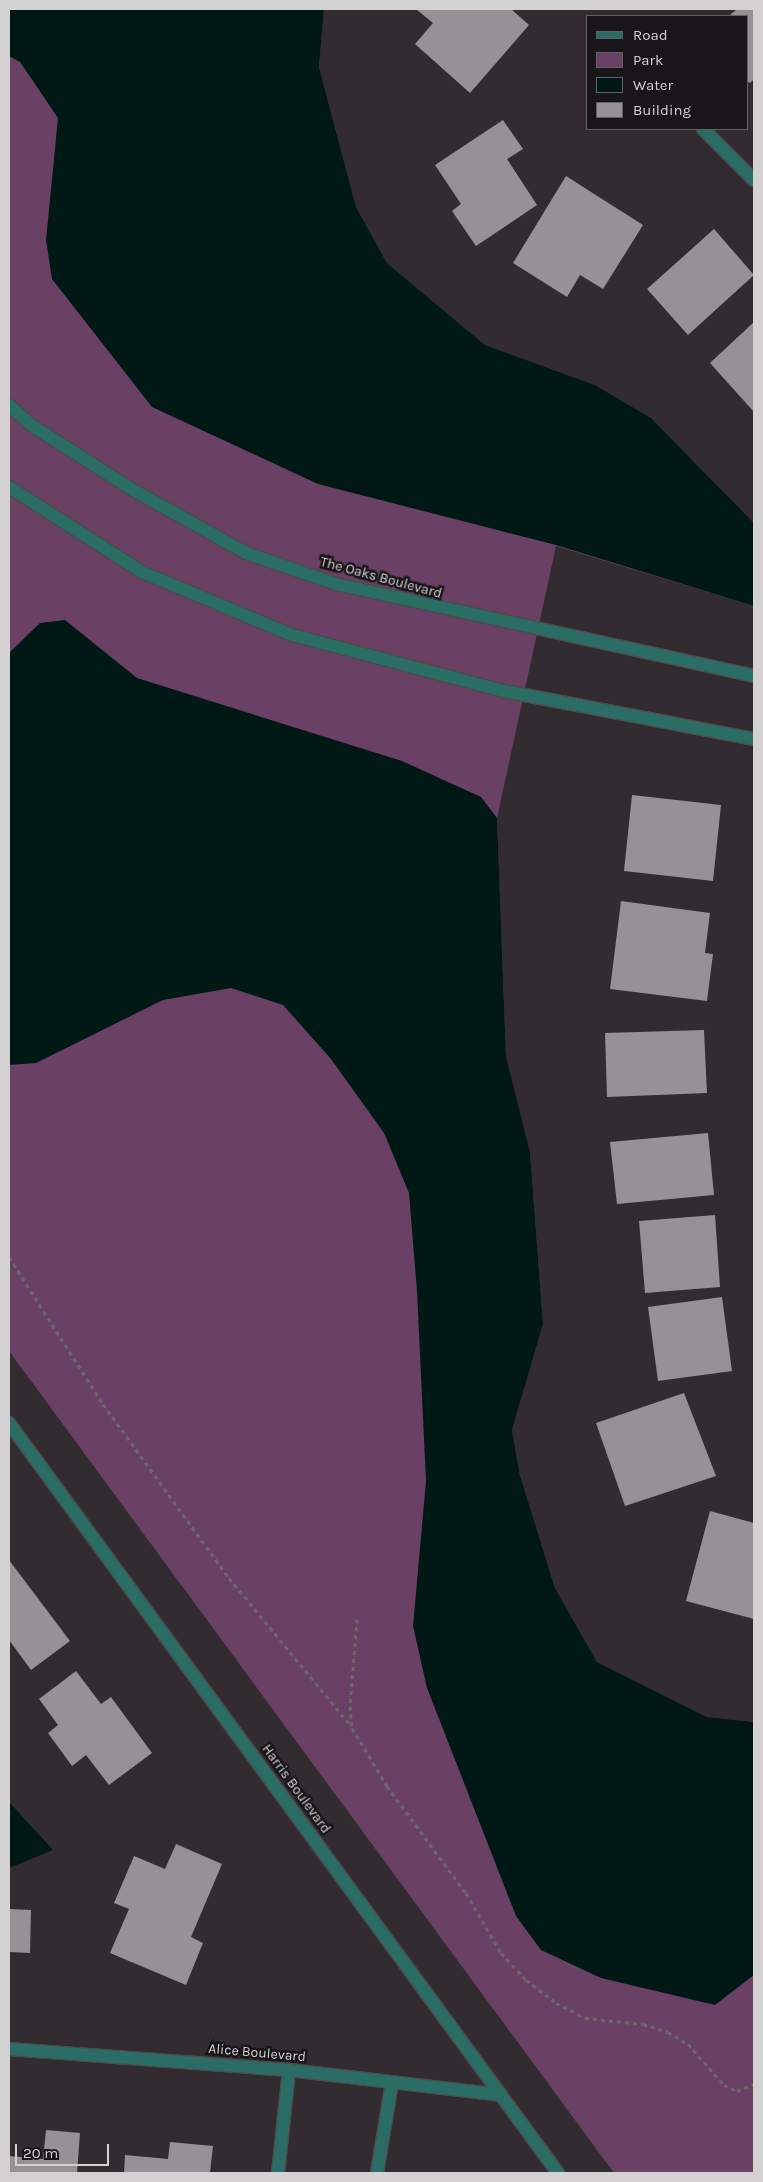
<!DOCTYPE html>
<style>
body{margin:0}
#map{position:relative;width:763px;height:2182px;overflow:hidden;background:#322c31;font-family:Karla,sans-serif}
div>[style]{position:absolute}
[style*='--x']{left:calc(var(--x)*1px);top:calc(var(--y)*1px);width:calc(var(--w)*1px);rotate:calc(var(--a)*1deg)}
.green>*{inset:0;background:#6a4065}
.water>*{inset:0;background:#001915}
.building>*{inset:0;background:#979095}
.path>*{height:3px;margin-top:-1.5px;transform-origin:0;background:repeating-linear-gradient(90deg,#6c676b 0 4px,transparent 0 8px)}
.roads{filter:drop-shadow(1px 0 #4f4a4e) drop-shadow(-1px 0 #4f4a4e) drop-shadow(0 1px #4f4a4e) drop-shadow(0 -1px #4f4a4e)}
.lane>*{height:12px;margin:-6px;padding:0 6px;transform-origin:6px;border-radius:6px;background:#296d65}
.street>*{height:12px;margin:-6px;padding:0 6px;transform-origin:6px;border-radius:6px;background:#296d65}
span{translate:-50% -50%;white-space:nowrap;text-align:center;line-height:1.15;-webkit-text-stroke:5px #181618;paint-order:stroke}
.street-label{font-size:14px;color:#d4d1d3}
.frame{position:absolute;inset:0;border:10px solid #d4d1d3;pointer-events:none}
.legend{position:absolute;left:586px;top:15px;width:162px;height:115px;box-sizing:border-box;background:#181618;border:1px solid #636163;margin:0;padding:6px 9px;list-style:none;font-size:15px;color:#d4d1d3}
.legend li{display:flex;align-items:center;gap:10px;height:25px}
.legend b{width:25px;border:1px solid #636163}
.scale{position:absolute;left:15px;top:2144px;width:94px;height:22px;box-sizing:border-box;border:2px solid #d4d1d3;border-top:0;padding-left:6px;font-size:15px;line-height:18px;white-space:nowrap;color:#d4d1d3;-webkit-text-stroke:4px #181618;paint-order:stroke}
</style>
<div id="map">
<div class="green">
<i style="clip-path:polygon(9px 9px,324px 9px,319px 67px,356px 207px,387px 263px,485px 345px,595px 385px,651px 418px,754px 523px,754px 606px,556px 546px,497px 818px,506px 1056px,530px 1152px,543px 1324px,512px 1430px,520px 1475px,555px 1588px,597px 1662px,707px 1717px,754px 1722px,754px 2173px,614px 2173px,9px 1351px)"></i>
</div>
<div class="water">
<i style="clip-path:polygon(9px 9px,324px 9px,319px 67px,356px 207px,387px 263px,485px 345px,595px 385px,651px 418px,754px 523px,754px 606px,556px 545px,318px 484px,152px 407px,52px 279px,46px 240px,58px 118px,20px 62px,9px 56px)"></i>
<i style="clip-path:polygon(65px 620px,137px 678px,402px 761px,481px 797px,497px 818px,506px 1056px,530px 1152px,543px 1324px,512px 1430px,520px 1475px,555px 1588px,597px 1662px,707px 1717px,754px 1722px,754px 1975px,715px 2005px,601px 1978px,541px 1950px,516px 1916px,427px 1688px,413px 1626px,426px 1481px,417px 1291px,409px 1193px,384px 1133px,331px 1059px,283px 1005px,231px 988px,163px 1000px,36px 1063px,9px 1065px,9px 653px,40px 623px)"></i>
<i style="clip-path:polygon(9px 1802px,53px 1850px,9px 1868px)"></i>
</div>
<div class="building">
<i style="clip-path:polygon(416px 9px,511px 9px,529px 25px,470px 93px,415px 44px,433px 23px)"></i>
<i style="clip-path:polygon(737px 9px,754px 9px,754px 79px,750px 83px,747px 81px,747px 16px,729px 16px)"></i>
<i style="clip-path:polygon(503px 120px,523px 149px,507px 159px,537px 205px,476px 246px,452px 211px,461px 204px,435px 165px)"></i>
<i style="clip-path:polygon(566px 176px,643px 225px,603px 289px,580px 275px,567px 297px,513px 263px)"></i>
<i style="clip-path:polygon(714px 229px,754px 275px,688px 335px,647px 289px)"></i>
<i style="clip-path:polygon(754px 322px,754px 412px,710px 363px)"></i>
<i style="clip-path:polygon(632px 795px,721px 805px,713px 881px,624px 871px)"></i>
<i style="clip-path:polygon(621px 901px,710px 913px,705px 953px,713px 954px,707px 1001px,610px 989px)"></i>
<i style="clip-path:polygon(704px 1030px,707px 1093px,607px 1097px,605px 1033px)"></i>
<i style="clip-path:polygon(708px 1133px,714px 1195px,617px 1204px,610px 1142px)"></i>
<i style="clip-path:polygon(715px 1215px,720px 1287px,645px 1293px,639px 1221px)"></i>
<i style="clip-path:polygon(722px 1297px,732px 1371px,658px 1381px,648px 1307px)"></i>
<i style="clip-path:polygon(684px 1393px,716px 1476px,625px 1506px,596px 1423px)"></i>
<i style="clip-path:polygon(710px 1511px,754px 1523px,754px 1619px,686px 1601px)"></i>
<i style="clip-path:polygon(9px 1560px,70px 1641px,31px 1670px,9px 1640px)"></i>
<i style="clip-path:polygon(76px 1671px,101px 1704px,111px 1697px,152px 1753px,109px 1785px,86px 1755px,72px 1766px,48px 1733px,58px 1725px,39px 1699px)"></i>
<i style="clip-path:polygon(176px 1844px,222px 1864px,191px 1937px,203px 1943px,186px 1985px,110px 1953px,129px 1909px,114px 1903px,134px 1856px,165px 1869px)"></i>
<i style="clip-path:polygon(9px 1909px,31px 1910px,30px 1953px,9px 1952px)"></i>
<i style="clip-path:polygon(46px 2130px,80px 2133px,77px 2173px,9px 2173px,9px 2156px,43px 2159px)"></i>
<i style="clip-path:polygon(170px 2142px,213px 2146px,210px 2173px,124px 2173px,125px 2155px,168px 2159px)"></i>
</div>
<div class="path">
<i style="--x:9;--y:1257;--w:174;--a:57.4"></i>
<i style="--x:103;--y:1404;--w:215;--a:54.1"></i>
<i style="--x:229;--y:1578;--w:192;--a:50.5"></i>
<i style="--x:357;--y:1619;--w:87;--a:94.6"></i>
<i style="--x:350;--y:1706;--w:22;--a:85"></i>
<i style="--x:352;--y:1728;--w:68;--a:58.9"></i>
<i style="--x:387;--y:1786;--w:133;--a:53.6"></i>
<i style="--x:466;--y:1893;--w:69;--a:59.7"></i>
<i style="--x:501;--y:1953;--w:37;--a:47"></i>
<i style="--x:526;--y:1980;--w:38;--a:37"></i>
<i style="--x:556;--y:2003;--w:33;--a:27"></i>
<i style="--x:585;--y:2018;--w:58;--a:5.9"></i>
<i style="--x:643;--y:2024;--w:26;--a:18"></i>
<i style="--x:668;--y:2032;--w:23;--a:31"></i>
<i style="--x:688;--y:2044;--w:55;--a:48.7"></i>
<i style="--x:724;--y:2085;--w:14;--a:25"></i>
<i style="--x:737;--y:2091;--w:18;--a:-22"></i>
</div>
<div class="roads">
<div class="lane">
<i style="--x:278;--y:2173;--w:104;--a:-83.9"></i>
<i style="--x:377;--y:2173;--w:92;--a:-80.6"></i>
</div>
<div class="street">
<i style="--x:703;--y:129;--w:72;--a:45"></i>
<i style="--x:9;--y:405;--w:30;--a:42"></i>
<i style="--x:31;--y:425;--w:121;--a:32.5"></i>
<i style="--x:133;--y:490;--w:129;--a:29.1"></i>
<i style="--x:246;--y:553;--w:95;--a:19"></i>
<i style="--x:336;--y:584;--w:428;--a:12.4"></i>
<i style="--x:9;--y:487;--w:158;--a:32.6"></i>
<i style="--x:142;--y:572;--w:163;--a:22.8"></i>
<i style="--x:292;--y:635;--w:219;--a:14.8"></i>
<i style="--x:504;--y:691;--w:255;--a:10.9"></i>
<i style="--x:9;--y:1423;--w:929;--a:53.8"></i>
<i style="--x:9;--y:2049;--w:281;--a:4.3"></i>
<i style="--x:289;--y:2070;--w:213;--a:6.7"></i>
</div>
</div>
<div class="street-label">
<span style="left:381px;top:578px;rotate:15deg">The Oaks Boulevard</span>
<span style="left:296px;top:1789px;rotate:54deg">Harris Boulevard</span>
<span style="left:257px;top:2053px;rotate:5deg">Alice Boulevard</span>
</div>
<div class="frame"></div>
<ul class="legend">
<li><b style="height:6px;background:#296d65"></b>Road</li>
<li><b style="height:14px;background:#6a4065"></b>Park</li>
<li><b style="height:14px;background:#001915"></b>Water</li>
<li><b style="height:14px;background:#979095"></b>Building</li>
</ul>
<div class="scale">20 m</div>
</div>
